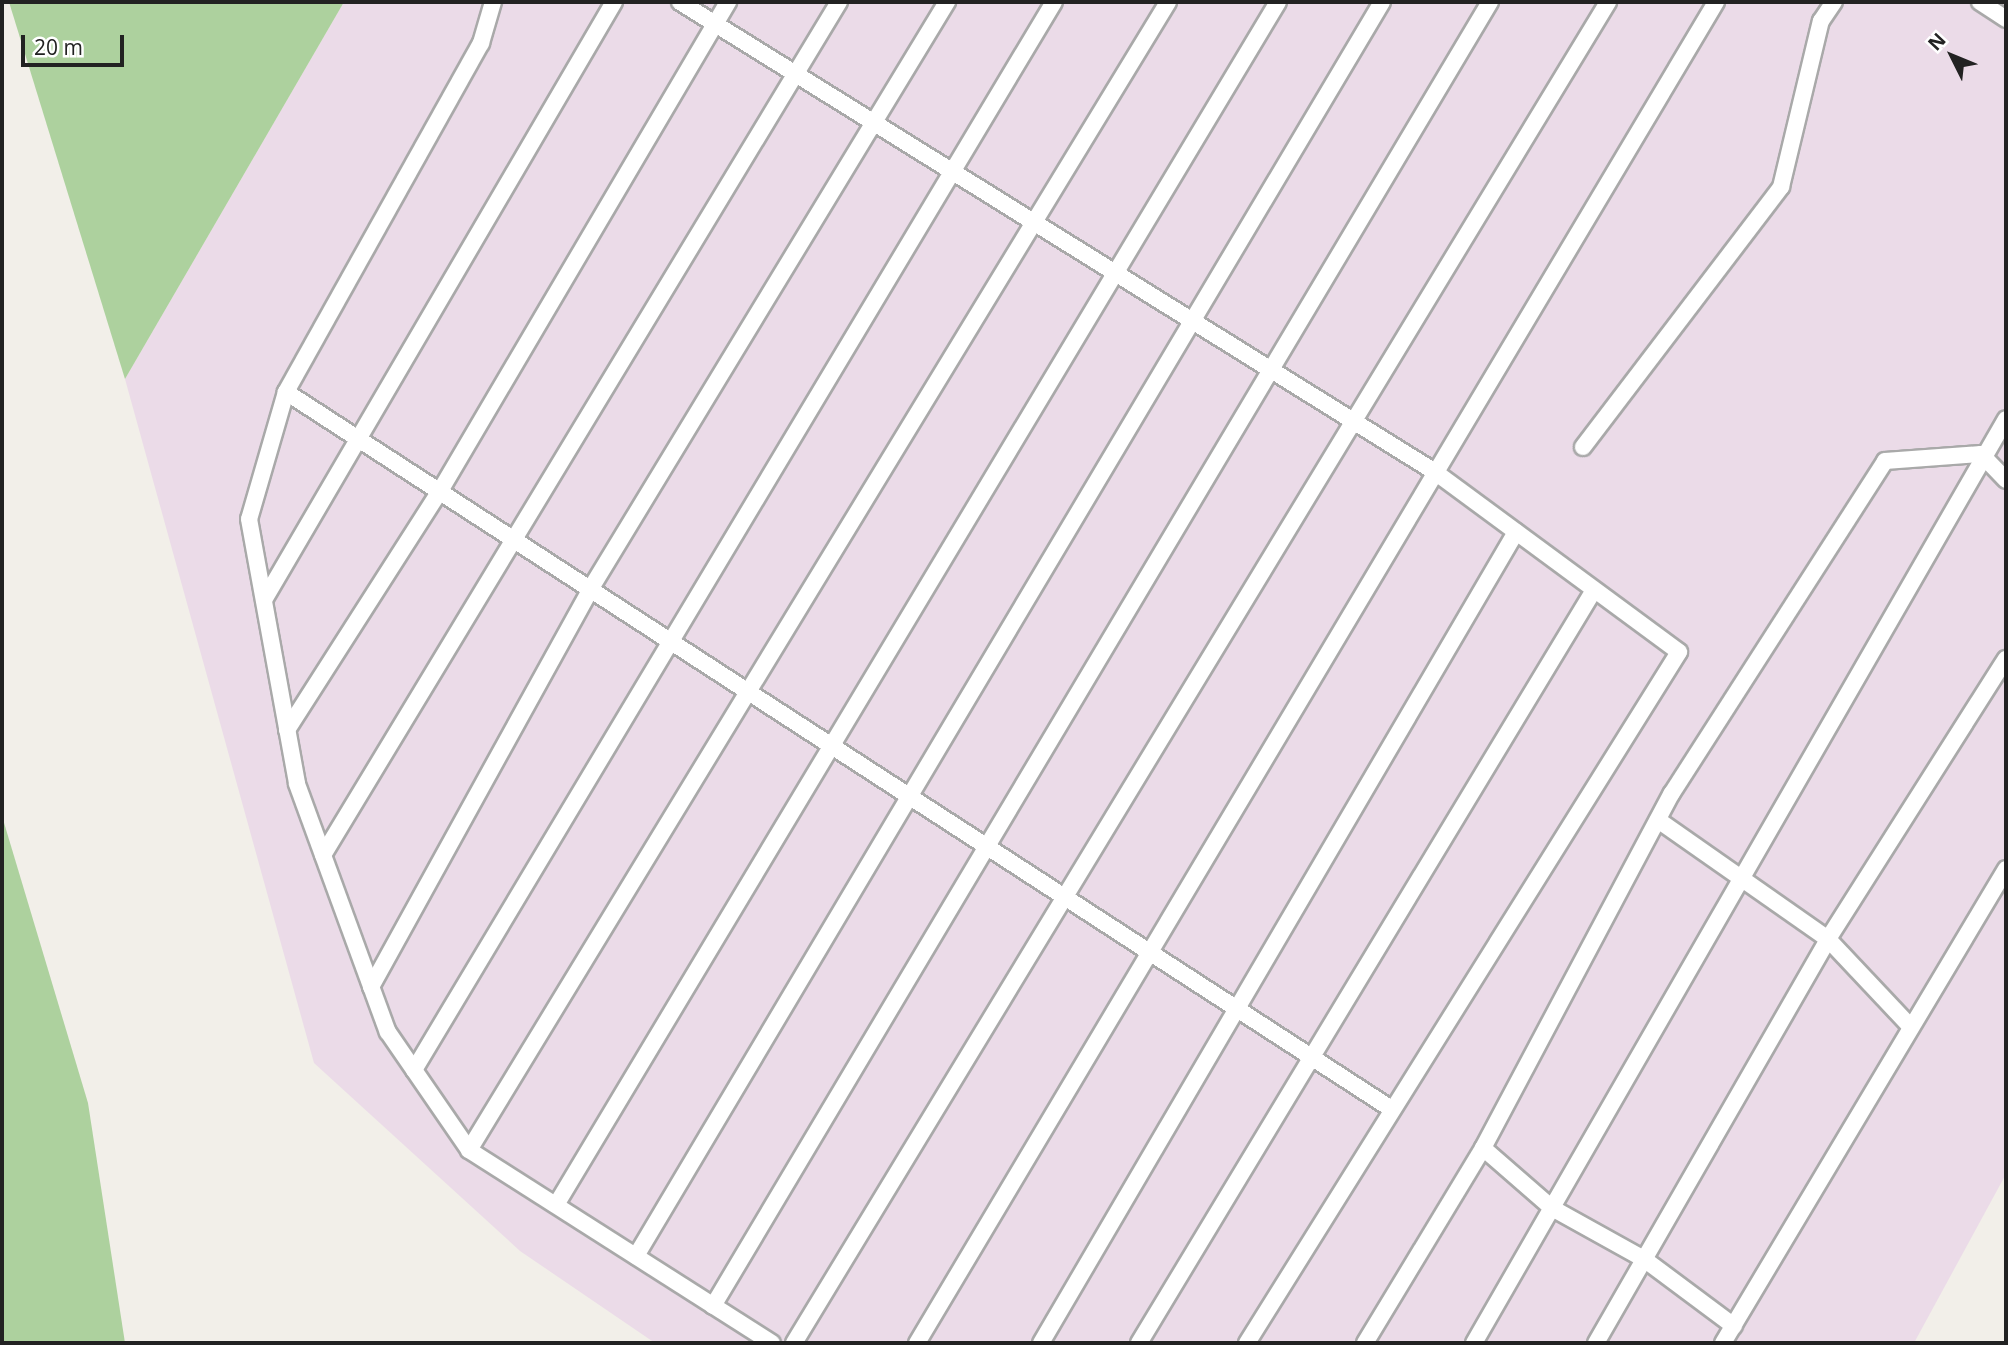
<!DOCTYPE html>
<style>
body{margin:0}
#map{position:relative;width:2008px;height:1345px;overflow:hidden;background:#f2efe9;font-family:"Open Sans",sans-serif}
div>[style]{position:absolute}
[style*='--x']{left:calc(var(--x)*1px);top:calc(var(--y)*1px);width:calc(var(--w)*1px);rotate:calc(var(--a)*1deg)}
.industrial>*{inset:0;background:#ebdbe8}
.forest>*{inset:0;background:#add19e}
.roads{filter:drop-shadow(2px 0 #a9a9a9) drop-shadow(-2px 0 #a9a9a9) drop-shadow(0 2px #a9a9a9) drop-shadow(0 -2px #a9a9a9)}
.service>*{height:16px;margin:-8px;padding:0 8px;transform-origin:8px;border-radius:8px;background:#fff}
span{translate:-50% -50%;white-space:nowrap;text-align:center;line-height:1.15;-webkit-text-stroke:6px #fff;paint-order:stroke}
.frame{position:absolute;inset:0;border:4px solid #222;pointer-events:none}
.north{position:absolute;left:1917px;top:21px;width:70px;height:70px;-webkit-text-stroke:5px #fff;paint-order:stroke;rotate:313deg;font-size:19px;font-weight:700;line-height:28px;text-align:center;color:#222}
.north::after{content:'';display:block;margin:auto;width:24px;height:32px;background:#222;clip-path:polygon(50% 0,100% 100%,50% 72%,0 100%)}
.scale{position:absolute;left:21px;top:35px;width:103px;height:32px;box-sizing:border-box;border:4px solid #222;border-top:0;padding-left:9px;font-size:21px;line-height:24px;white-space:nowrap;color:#222;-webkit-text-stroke:5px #fff;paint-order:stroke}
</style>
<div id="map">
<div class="industrial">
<i style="clip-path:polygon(344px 2px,2006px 2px,2006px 1174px,1914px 1343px,655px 1343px,520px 1251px,314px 1063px,125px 379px)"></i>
</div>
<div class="forest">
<i style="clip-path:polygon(9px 2px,344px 2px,125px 379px)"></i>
<i style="clip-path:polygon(2px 816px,88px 1103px,125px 1343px,2px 1343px)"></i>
</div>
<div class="roads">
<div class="service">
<i style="--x:493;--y:2;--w:43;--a:106.3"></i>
<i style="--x:481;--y:43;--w:400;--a:119.2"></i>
<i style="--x:286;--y:392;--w:132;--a:106.2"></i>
<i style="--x:249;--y:519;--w:269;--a:79.7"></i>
<i style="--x:297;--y:784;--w:264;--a:69.9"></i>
<i style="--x:388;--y:1032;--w:143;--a:55.5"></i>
<i style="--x:469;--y:1150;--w:359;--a:32.5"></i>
<i style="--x:680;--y:2;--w:889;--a:31.9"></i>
<i style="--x:1435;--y:472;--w:303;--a:36.4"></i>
<i style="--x:1679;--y:652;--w:815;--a:122.01"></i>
<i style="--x:1980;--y:2;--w:31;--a:33"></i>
<i style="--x:286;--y:392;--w:1316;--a:32.97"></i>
<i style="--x:1583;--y:447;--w:327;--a:-52.7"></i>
<i style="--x:1781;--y:187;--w:171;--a:-76.5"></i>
<i style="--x:1821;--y:21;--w:23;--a:-56"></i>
<i style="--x:264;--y:600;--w:693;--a:-59.66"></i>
<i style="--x:287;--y:730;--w:284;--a:-57.4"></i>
<i style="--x:440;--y:491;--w:568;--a:-59.5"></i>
<i style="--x:1658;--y:820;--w:208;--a:35"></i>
<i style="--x:1828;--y:939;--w:120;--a:46.7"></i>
<i style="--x:323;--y:855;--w:997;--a:-58.83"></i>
<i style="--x:371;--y:987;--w:456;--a:-61.1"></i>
<i style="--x:591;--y:588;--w:686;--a:-58.72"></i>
<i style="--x:414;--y:1070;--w:1245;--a:-59.07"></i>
<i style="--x:1483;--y:1148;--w:91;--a:41"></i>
<i style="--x:1552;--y:1208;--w:105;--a:29"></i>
<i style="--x:1644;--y:1259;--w:112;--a:36.7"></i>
<i style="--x:469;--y:1150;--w:1344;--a:-58.66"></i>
<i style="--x:556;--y:1205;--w:1403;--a:-59.03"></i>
<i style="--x:636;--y:1256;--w:1459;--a:-59.25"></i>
<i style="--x:713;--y:1306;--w:1518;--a:-59.21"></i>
<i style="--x:794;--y:1343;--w:1569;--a:-58.74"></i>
<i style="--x:917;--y:1343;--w:1561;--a:-59.21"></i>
<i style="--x:1041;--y:1343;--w:940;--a:-59.64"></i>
<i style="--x:1139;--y:1343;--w:880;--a:-58.86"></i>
<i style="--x:1365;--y:1343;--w:228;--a:-58.8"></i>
<i style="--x:1483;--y:1148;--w:402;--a:-62"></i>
<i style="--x:1672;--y:793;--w:394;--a:-57.3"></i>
<i style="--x:1885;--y:461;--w:96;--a:-4.2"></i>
<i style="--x:1981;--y:454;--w:36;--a:46"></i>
<i style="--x:1474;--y:1343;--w:1066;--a:-60.07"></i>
<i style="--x:1596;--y:1343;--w:466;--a:-60.1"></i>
<i style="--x:1828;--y:939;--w:332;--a:-57.6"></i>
<i style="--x:1723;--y:1343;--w:552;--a:-59.16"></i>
</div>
</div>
<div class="frame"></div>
<div class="north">N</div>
<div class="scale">20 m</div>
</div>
